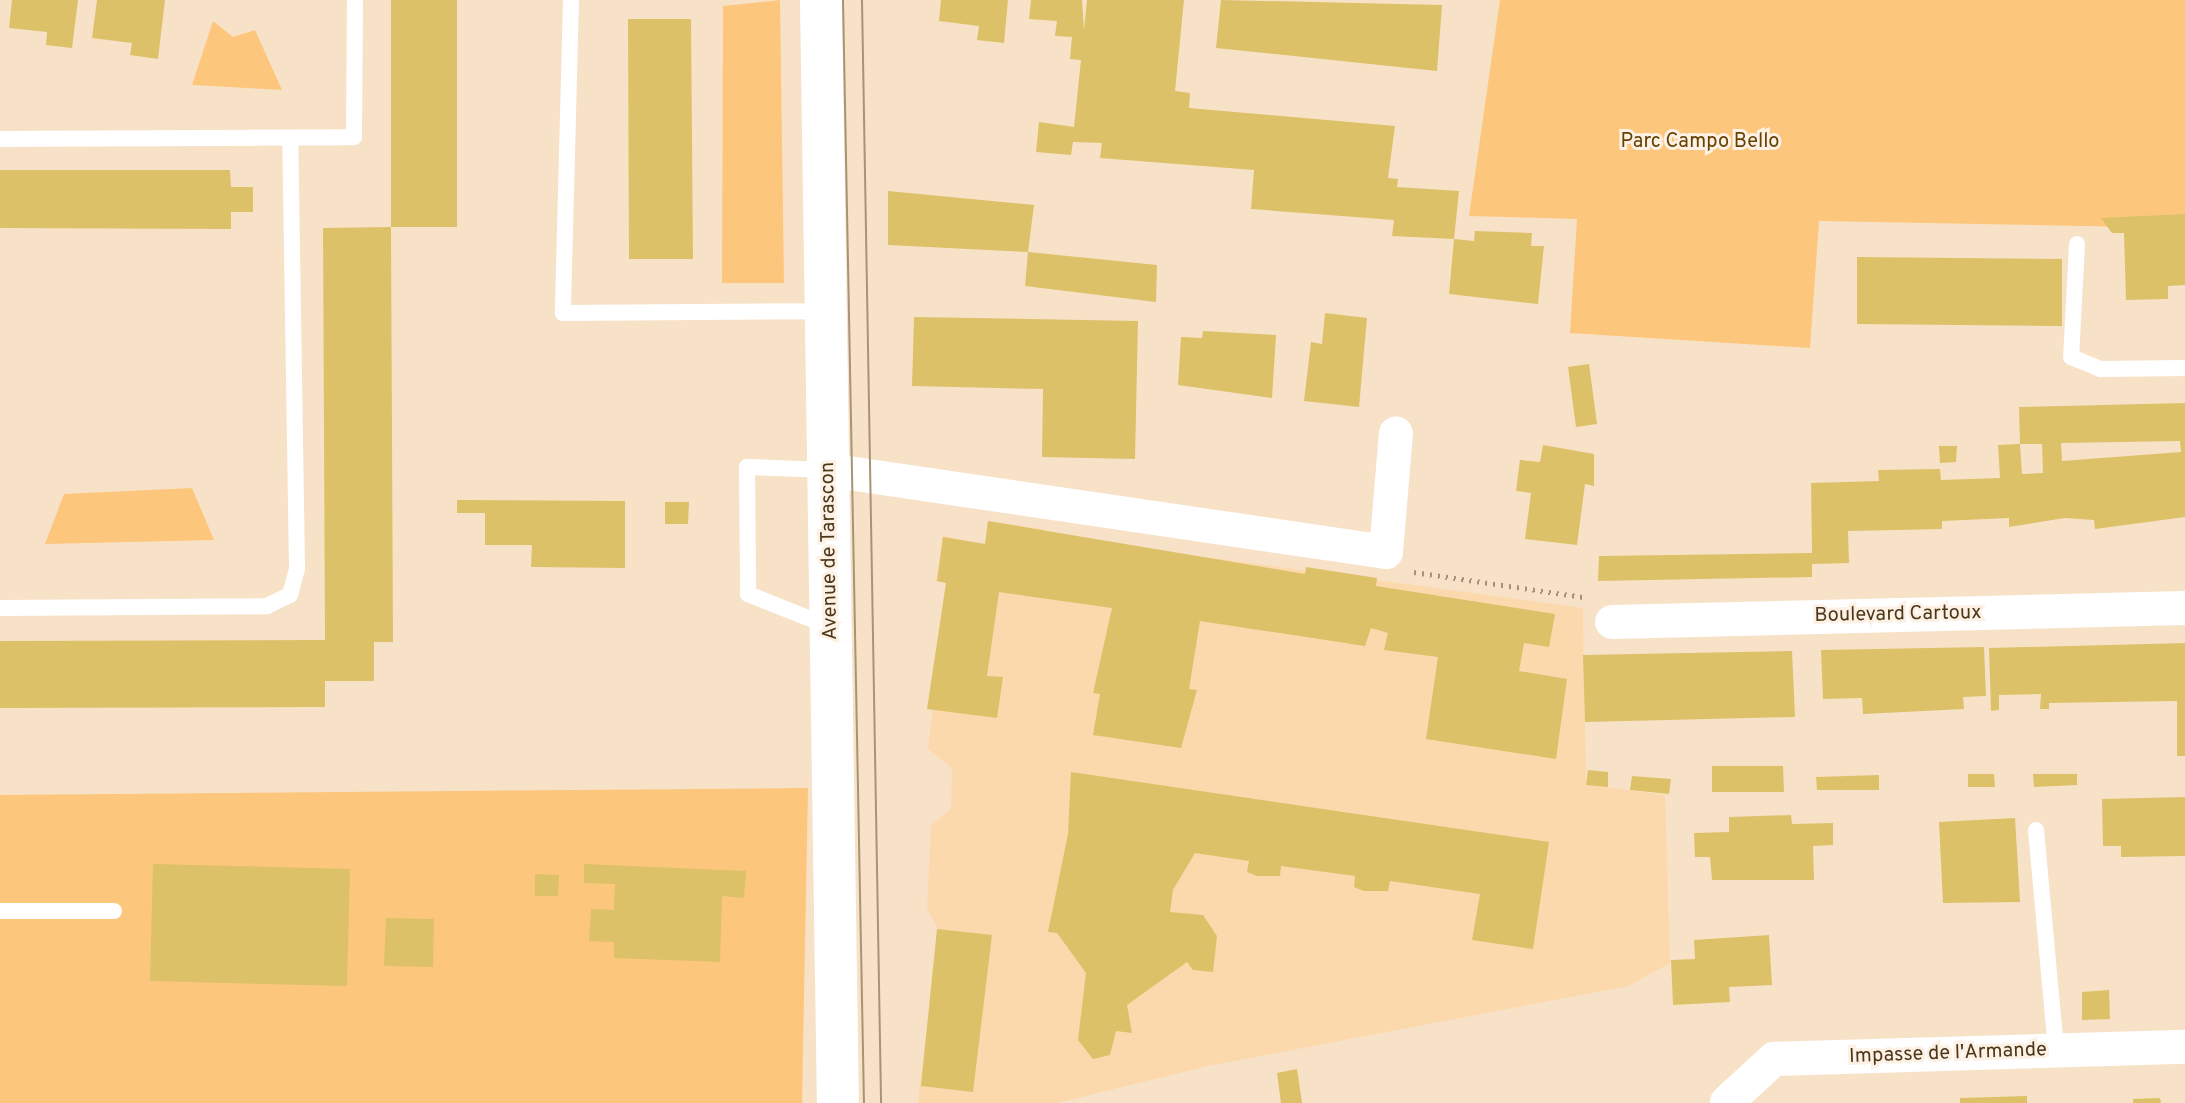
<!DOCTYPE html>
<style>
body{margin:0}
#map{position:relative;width:2185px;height:1103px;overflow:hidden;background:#f8e2c7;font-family:Overpass,sans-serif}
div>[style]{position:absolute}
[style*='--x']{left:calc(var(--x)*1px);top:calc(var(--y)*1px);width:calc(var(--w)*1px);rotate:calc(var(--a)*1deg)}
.built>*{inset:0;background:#fcd9ac}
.green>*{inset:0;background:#fdc67d}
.building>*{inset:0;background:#dcc168}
.path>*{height:5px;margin-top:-2.5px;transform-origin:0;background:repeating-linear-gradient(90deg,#a69174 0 2px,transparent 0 8px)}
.service>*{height:16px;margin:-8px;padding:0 8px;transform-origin:8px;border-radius:8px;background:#fff}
.minor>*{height:34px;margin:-17px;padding:0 17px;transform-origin:17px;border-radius:17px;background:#fff}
.tertiary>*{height:42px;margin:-21px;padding:0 21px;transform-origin:21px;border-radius:21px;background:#fff}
.tram>*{height:2px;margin:-1px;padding:0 1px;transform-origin:1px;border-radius:1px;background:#a89376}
span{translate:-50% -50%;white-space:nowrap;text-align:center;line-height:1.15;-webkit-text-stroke:6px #fcf1e4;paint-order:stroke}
.park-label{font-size:20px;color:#664101}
.street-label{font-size:20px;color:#4c3719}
</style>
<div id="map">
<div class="built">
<i style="clip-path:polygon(988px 521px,1043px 529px,1043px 535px,1583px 608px,1586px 784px,1665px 795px,1670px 963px,1628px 986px,1208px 1066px,1057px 1103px,918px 1103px,938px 929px,927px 909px,931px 825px,951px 809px,952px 768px,928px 749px,947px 583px,936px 581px,943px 536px,985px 544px)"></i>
</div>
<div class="green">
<i style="clip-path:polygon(780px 0,784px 283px,722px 283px,723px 6px)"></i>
<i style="clip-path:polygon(1500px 0,2185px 0,2185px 228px,1819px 221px,1810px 348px,1570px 333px,1577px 219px,1469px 216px)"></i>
<i style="clip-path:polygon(213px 21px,233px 37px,255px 30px,282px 90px,192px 85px)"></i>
<i style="clip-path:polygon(192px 488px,214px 540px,45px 544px,64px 494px)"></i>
<i style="clip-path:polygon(808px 788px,802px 1103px,0 1103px,0 795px)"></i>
</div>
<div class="building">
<i style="clip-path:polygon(12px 0,78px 0,72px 48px,46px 45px,47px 32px,9px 28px)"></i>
<i style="clip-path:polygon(97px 0,165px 0,158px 59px,130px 55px,132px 43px,92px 38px)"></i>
<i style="clip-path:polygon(391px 0,457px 0,457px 227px,391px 227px)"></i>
<i style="clip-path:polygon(941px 0,1008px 0,1004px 43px,977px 40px,979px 26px,939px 21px)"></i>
<i style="clip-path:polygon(1031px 0,1082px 0,1084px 30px,1087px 0,1184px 0,1175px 91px,1190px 93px,1189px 108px,1395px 126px,1388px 178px,1398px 179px,1397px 187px,1459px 191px,1454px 239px,1392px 236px,1394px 220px,1251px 209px,1254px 170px,1100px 158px,1102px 143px,1073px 142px,1071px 155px,1036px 152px,1039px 122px,1074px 127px,1081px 60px,1070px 59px,1072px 37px,1055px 36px,1057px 21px,1029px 19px)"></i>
<i style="clip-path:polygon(1221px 0,1442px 5px,1437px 71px,1216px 48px)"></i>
<i style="clip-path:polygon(628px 19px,691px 19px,693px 259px,629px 259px)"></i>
<i style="clip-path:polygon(0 170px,230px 170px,231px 187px,253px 187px,253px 212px,231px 212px,231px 229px,0 228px)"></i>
<i style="clip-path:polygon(888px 191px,1034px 205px,1028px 252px,888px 245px)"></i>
<i style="clip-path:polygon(2185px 214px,2185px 285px,2168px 286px,2168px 299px,2126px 300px,2124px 233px,2112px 233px,2101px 218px)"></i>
<i style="clip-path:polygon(391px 227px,393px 642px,374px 642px,374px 681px,325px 681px,325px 707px,0 708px,0 641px,325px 640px,323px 228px)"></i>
<i style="clip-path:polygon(1475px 231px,1532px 233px,1531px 246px,1544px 246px,1538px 304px,1449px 294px,1454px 239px,1474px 241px)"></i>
<i style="clip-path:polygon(1028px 252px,1157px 265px,1156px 302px,1025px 286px)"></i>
<i style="clip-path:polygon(1857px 257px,2062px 259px,2062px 326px,1857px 324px)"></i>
<i style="clip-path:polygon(1325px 313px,1367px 318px,1359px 407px,1304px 401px,1311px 342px,1322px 344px)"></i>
<i style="clip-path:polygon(914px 317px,1138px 321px,1135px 459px,1042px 457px,1043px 389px,912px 386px)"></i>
<i style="clip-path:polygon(1203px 331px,1276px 335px,1272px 398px,1178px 385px,1181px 337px,1202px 338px)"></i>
<i style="clip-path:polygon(1589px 364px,1597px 424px,1576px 427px,1568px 367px)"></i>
<i style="clip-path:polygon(evenodd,2185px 403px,2185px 517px,2095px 529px,2094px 520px,2065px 518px,2009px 527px,2009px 518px,1942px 521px,1942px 529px,1848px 531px,1849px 563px,1812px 564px,1812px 577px,1598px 581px,1599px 556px,1812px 553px,1811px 483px,1879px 481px,1878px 470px,1940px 469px,1941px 480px,2000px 478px,1998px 445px,2020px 444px,2022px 474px,2043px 473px,2042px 444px,2020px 444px,2019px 407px,2185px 403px,2180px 441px,2181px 452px,2062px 461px,2061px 443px,2180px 441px)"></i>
<i style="clip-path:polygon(1543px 445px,1594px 454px,1594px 486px,1585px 484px,1577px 545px,1525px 539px,1531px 493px,1516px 491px,1520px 460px,1540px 462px)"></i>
<i style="clip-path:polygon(1939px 446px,1957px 446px,1956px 462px,1940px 463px)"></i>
<i style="clip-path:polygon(457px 500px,625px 501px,625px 568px,531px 567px,532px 545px,485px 545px,485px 513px,457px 513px)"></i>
<i style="clip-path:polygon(665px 502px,689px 502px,688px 524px,665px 524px)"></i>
<i style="clip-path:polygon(988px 521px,1305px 574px,1306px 567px,1377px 578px,1376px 586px,1555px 614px,1549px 647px,1524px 643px,1519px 671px,1567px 679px,1556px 759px,1426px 739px,1438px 657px,1384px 650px,1388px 633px,1371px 628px,1365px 646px,1200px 621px,1189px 689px,1197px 690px,1181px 748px,1093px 735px,1100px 694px,1093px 693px,1112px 608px,999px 592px,987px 676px,1003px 677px,997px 718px,927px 709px,946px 583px,937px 581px,943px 537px,985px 544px)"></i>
<i style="clip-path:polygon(2185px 643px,2185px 756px,2177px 756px,2177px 701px,2049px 703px,2049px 709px,2040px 709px,2041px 694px,1999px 695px,1999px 710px,1991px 711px,1989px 648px)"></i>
<i style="clip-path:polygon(1984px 647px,1986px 696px,1963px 697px,1964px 709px,1863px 714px,1862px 698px,1823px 699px,1821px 650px)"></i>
<i style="clip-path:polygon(1792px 651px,1795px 717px,1585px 722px,1583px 655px)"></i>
<i style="clip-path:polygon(1712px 766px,1783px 766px,1784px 792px,1712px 792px)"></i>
<i style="clip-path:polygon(1588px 770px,1608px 772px,1608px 787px,1586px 785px)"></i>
<i style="clip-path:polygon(1071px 772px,1549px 842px,1533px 949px,1472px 940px,1480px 894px,1390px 881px,1388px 891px,1364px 891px,1354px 887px,1355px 876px,1281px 866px,1280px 876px,1257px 876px,1247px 872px,1249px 861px,1195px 853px,1173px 890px,1170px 912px,1203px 915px,1217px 936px,1213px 972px,1193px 970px,1187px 962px,1127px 1005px,1132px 1033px,1116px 1031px,1110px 1055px,1093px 1059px,1078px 1040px,1086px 973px,1057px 933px,1048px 932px,1068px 834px)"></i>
<i style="clip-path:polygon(1968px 774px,1994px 774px,1995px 787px,1968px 787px)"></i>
<i style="clip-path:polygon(2033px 774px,2077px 774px,2077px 785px,2034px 787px)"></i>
<i style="clip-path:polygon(1879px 775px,1879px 790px,1817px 790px,1816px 777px)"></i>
<i style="clip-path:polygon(1632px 776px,1671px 779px,1669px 794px,1630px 790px)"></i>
<i style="clip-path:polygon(2185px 797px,2185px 856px,2121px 857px,2121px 846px,2103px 846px,2102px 799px)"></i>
<i style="clip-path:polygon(1791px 815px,1792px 824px,1833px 823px,1833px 845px,1813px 846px,1814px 880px,1712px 880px,1710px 857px,1695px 857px,1694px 833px,1729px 832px,1729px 817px)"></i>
<i style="clip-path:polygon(2015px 818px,2020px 902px,1943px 903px,1939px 822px)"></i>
<i style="clip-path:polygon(153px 864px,350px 869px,347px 986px,150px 981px)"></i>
<i style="clip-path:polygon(584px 864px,746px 871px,744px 898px,722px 896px,720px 962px,614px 958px,614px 942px,589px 941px,591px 909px,614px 910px,615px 884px,584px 883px)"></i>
<i style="clip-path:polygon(535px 874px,559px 875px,558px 896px,535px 896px)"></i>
<i style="clip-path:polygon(386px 918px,434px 919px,433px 967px,384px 966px)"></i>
<i style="clip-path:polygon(937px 929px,992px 935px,973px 1092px,921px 1086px)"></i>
<i style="clip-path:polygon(1769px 935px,1772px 985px,1729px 987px,1730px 1002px,1673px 1005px,1671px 960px,1695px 959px,1694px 940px)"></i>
<i style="clip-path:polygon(2109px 990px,2110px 1019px,2082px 1020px,2082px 992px)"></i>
<i style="clip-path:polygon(1297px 1069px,1302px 1103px,1281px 1103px,1277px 1073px)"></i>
<i style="clip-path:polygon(2027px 1096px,2027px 1103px,1960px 1103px,1960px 1098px)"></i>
<i style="clip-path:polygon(2160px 1098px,2161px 1103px,2133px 1103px,2133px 1099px)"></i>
</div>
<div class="path">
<i style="--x:1414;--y:572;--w:171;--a:8.4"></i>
</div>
<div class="service">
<i style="--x:571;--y:0;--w:313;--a:91.5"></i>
<i style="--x:563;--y:313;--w:262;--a:-0.4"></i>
<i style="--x:0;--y:139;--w:354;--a:-0.3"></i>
<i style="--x:354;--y:137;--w:137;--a:-89.6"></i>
<i style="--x:2077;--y:244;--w:113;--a:93"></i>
<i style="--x:2071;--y:357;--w:31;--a:22"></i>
<i style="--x:2100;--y:369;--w:85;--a:-0.7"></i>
<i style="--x:826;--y:470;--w:79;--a:-177.8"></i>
<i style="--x:747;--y:467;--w:127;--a:89.5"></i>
<i style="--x:748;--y:594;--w:86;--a:21.8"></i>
<i style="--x:0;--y:608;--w:267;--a:-0.4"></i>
<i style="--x:267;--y:606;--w:25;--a:-26"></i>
<i style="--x:290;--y:595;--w:28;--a:-75"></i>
<i style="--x:297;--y:568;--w:430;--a:-90.9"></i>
<i style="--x:2036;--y:830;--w:222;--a:84.8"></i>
<i style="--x:0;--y:911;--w:114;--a:0"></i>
</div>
<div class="minor">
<i style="--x:828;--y:470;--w:564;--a:8.36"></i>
<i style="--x:1386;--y:552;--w:119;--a:-85.2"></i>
<i style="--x:1612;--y:622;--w:573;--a:-1.4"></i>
<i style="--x:1727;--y:1102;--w:64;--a:-42.5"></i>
<i style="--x:1774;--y:1059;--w:411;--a:-1.7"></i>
</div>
<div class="tertiary">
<i style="--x:821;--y:0;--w:1103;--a:89.12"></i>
</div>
<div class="tram">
<i style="--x:843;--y:0;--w:1103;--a:88.91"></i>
<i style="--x:862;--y:0;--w:1103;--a:89.01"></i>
</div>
<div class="park-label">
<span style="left:1700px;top:142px">Parc Campo Bello</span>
</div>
<div class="street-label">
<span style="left:830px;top:551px;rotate:-91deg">Avenue de Tarascon</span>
<span style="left:1898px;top:615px;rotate:-1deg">Boulevard Cartoux</span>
<span style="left:1948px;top:1054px;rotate:-2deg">Impasse de l'Armande</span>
</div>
</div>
